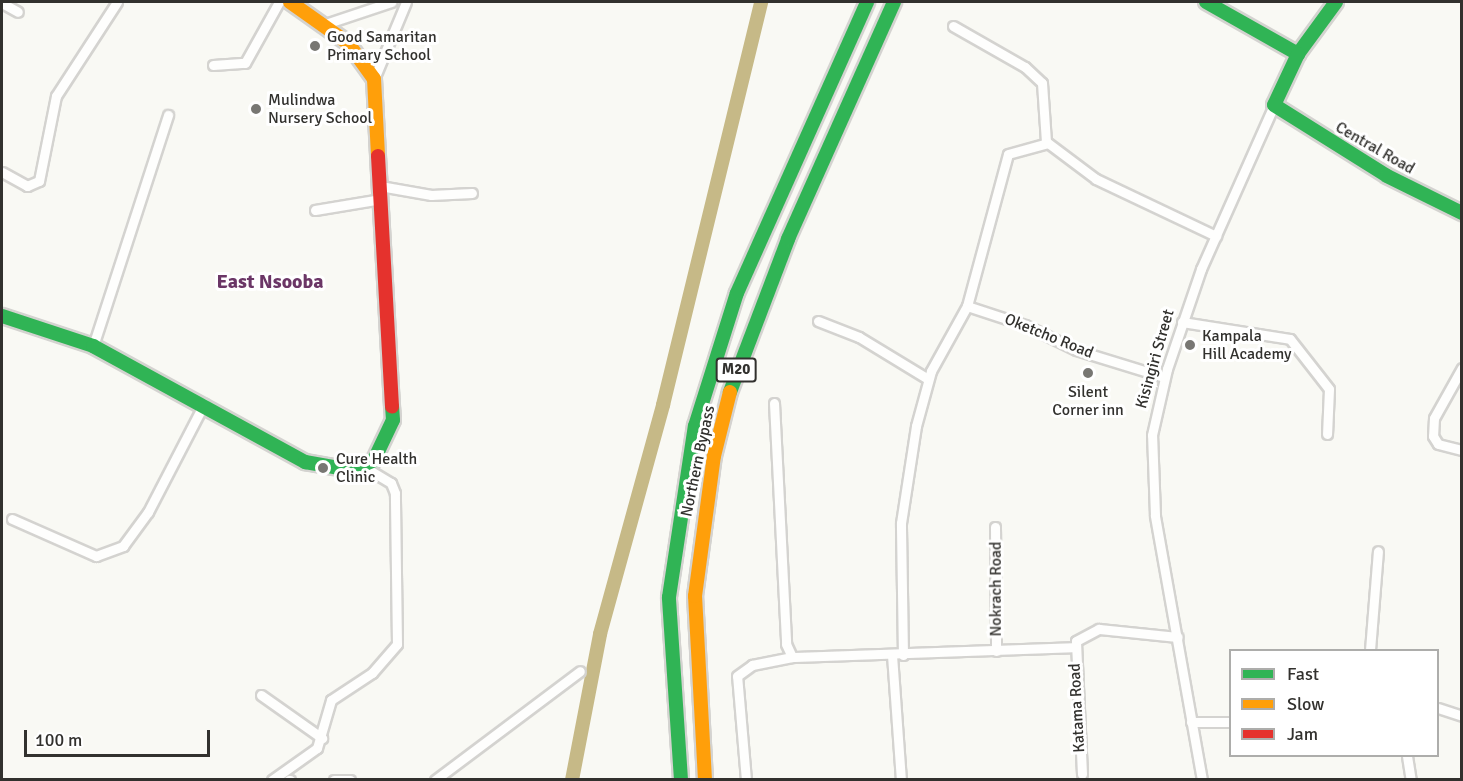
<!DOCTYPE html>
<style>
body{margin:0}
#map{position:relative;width:1463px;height:781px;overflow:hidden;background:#f9f9f4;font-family:Signika,sans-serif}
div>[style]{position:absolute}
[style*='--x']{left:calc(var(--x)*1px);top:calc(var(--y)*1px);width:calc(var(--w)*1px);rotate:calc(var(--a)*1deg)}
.canal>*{height:14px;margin:-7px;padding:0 7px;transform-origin:7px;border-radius:7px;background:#c6b987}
.roads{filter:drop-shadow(2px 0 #d4d3d0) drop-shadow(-2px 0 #d4d3d0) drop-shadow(0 2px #d4d3d0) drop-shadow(0 -2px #d4d3d0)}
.street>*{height:9px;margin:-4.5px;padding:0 4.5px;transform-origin:4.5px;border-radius:4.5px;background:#fefefd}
.fast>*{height:14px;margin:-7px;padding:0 7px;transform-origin:7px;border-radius:7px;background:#30b455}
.slow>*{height:14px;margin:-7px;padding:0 7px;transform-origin:7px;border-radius:7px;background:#ff9f0a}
.jam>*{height:14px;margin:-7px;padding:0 7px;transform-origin:7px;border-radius:7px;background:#e5322d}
.dots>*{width:16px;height:16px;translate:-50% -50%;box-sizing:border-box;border:3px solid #fff;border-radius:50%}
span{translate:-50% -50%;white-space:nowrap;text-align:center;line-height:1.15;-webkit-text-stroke:6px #fff;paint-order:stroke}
.shield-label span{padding:2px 4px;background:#fff;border:2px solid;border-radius:4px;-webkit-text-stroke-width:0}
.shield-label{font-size:15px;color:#32312e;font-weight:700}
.poi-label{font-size:16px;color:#32312e}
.left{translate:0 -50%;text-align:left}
.street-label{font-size:16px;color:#32312e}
.quarter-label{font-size:20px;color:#6b3666;font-weight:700}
.frame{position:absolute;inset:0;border:3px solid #32312e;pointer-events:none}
.legend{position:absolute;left:1229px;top:649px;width:210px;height:108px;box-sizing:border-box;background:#fff;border:2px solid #adadab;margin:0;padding:8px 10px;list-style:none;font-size:18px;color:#32312e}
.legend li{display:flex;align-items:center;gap:12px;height:30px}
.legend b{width:30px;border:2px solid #adadab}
.scale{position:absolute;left:24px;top:730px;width:186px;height:27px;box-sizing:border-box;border:3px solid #32312e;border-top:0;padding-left:8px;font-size:18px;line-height:21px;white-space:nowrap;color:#32312e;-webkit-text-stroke:4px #fff;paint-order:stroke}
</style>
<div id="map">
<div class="canal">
<i style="--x:572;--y:780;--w:149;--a:-79.1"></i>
<i style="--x:600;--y:634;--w:238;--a:-74.6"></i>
<i style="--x:663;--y:405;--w:415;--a:-76.3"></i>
</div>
<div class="roads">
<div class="street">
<i style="--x:2;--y:3;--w:18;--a:29"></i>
<i style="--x:325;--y:24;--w:70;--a:-18.4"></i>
<i style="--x:953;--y:26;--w:83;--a:29.7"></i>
<i style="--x:1025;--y:67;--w:23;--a:43"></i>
<i style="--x:1042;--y:83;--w:59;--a:86.1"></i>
<i style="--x:213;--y:65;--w:32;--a:-4"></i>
<i style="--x:245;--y:63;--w:70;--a:-60.9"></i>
<i style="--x:374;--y:79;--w:83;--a:-67.4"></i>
<i style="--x:2;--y:172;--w:29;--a:29"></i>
<i style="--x:27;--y:186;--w:13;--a:-23"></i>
<i style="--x:39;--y:181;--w:87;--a:-78.7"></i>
<i style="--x:56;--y:96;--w:112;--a:-57"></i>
<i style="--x:380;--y:186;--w:52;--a:10"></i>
<i style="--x:431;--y:195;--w:41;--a:-2.8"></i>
<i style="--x:315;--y:210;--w:67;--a:-9.5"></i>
<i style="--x:967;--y:306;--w:61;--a:18.1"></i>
<i style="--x:1025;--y:325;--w:57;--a:26.1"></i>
<i style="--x:1076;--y:350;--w:92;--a:17.1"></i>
<i style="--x:818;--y:321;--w:44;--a:21.3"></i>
<i style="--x:859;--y:337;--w:81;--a:31.3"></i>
<i style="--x:1182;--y:322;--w:109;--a:8.9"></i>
<i style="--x:1290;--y:339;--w:63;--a:52"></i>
<i style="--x:1329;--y:389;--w:45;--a:92.5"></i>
<i style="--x:93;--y:346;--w:243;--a:-72"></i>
<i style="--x:1462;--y:368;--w:57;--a:119.2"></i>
<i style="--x:1434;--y:418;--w:18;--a:93"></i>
<i style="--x:1433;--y:436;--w:9;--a:58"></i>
<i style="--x:1438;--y:444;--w:25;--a:14"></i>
<i style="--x:774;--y:403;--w:241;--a:87.1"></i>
<i style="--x:786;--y:644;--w:14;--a:65"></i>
<i style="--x:792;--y:657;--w:283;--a:-2"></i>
<i style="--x:12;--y:519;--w:92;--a:23.8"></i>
<i style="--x:96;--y:556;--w:29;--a:-20"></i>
<i style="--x:123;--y:546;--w:42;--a:-53.7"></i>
<i style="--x:148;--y:512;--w:122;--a:-62.6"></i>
<i style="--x:995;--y:527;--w:124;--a:89.5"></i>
<i style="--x:1370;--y:650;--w:99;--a:-85.4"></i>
<i style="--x:892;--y:655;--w:125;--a:85.9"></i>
<i style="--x:903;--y:655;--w:132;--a:-90.9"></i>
<i style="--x:901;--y:523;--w:98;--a:-81.2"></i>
<i style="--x:916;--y:426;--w:57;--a:-74.7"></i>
<i style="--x:931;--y:371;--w:74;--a:-61"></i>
<i style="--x:967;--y:306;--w:157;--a:-74.9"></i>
<i style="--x:1008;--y:154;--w:41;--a:-15.4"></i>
<i style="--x:1048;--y:143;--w:60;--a:36.9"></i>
<i style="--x:1096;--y:179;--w:133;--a:25.4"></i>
<i style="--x:261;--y:695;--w:75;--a:35.2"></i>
<i style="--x:1438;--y:708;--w:25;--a:18"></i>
<i style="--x:1191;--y:722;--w:39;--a:0"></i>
<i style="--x:1407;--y:756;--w:24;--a:81"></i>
<i style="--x:1082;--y:774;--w:133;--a:-92.6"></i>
<i style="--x:1076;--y:641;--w:26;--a:-28"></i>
<i style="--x:1099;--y:629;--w:79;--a:5.8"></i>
<i style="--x:272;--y:780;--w:55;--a:-35.4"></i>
<i style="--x:317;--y:748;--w:50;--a:-73.7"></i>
<i style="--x:331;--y:700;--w:49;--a:-33.4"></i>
<i style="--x:372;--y:673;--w:38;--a:-49"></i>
<i style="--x:397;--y:644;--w:151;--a:-90.8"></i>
<i style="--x:395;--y:493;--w:11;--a:-112"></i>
<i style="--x:391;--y:483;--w:31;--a:-149"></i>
<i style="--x:289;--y:780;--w:1;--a:0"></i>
<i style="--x:334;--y:780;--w:16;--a:0"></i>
<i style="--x:435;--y:780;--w:181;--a:-36.9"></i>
<i style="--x:746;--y:780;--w:104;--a:-94.9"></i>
<i style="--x:737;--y:676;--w:19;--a:-36"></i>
<i style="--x:752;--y:665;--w:41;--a:-11.3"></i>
<i style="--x:1202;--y:780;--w:269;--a:-100.1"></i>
<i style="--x:1155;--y:515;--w:80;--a:-92.1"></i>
<i style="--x:1152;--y:435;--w:68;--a:-77.2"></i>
<i style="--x:1167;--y:369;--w:106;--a:-71.2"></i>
<i style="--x:1201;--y:269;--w:180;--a:-66"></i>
</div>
<div class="fast">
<i style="--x:1206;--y:2;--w:106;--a:29.5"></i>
<i style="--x:1336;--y:2;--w:64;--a:126.2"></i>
<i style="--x:1298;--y:54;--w:56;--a:115.2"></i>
<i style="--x:1274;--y:105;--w:133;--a:32.1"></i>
<i style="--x:1387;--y:176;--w:84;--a:26.3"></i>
<i style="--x:2;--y:316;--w:96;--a:18.2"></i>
<i style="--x:93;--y:346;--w:242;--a:28.7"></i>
<i style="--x:305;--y:462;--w:47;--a:9.9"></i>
<i style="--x:351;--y:470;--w:25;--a:-23"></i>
<i style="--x:374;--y:460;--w:44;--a:-64.6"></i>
<i style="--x:393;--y:420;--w:13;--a:-94"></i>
<i style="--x:730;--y:392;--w:164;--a:-69.2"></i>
<i style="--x:788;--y:239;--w:260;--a:-65.9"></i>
<i style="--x:681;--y:780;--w:183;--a:-93.8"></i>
<i style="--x:669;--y:597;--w:173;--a:-81.4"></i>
<i style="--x:695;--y:426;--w:139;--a:-72.5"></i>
<i style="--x:737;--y:293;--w:319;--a:-65.9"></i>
</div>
<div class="slow">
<i style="--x:290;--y:2;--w:71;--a:35.3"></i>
<i style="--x:348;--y:43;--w:44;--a:54.2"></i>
<i style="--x:374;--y:79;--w:77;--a:87"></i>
<i style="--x:705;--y:780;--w:184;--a:-93.1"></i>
<i style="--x:695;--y:596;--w:141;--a:-82.3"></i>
<i style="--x:714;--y:456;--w:66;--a:-76"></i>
</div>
<div class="jam">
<i style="--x:378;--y:156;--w:251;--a:86.8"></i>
</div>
</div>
<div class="dots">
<i style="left:315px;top:46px;background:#787773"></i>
<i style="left:256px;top:109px;background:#787773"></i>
<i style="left:1190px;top:345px;background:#787773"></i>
<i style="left:1088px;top:373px;background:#787773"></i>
<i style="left:323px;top:468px;background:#787773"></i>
</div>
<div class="shield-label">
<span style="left:736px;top:370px">M20</span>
</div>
<div class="poi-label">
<span class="left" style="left:327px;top:46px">Good Samaritan<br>Primary School</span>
<span class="left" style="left:268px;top:109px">Mulindwa<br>Nursery School</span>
<span class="left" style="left:1202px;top:345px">Kampala<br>Hill Academy</span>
<span style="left:1088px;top:401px">Silent<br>Corner inn</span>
<span class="left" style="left:336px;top:468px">Cure Health<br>Clinic</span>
</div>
<div class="street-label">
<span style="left:1375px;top:148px;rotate:30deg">Central Road</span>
<span style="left:1049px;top:336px;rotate:22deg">Oketcho Road</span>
<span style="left:1155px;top:359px;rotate:-74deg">Kisingiri Street</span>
<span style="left:698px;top:461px;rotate:-78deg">Northern Bypass</span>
<span style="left:996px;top:589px;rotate:-90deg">Nokrach Road</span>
<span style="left:1077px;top:708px;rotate:-93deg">Katama Road</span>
</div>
<div class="quarter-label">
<span style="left:270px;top:281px">East Nsooba</span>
</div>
<div class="frame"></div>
<ul class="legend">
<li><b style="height:8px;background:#30b455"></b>Fast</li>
<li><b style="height:8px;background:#ff9f0a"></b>Slow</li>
<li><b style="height:8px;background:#e5322d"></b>Jam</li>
</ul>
<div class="scale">100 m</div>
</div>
